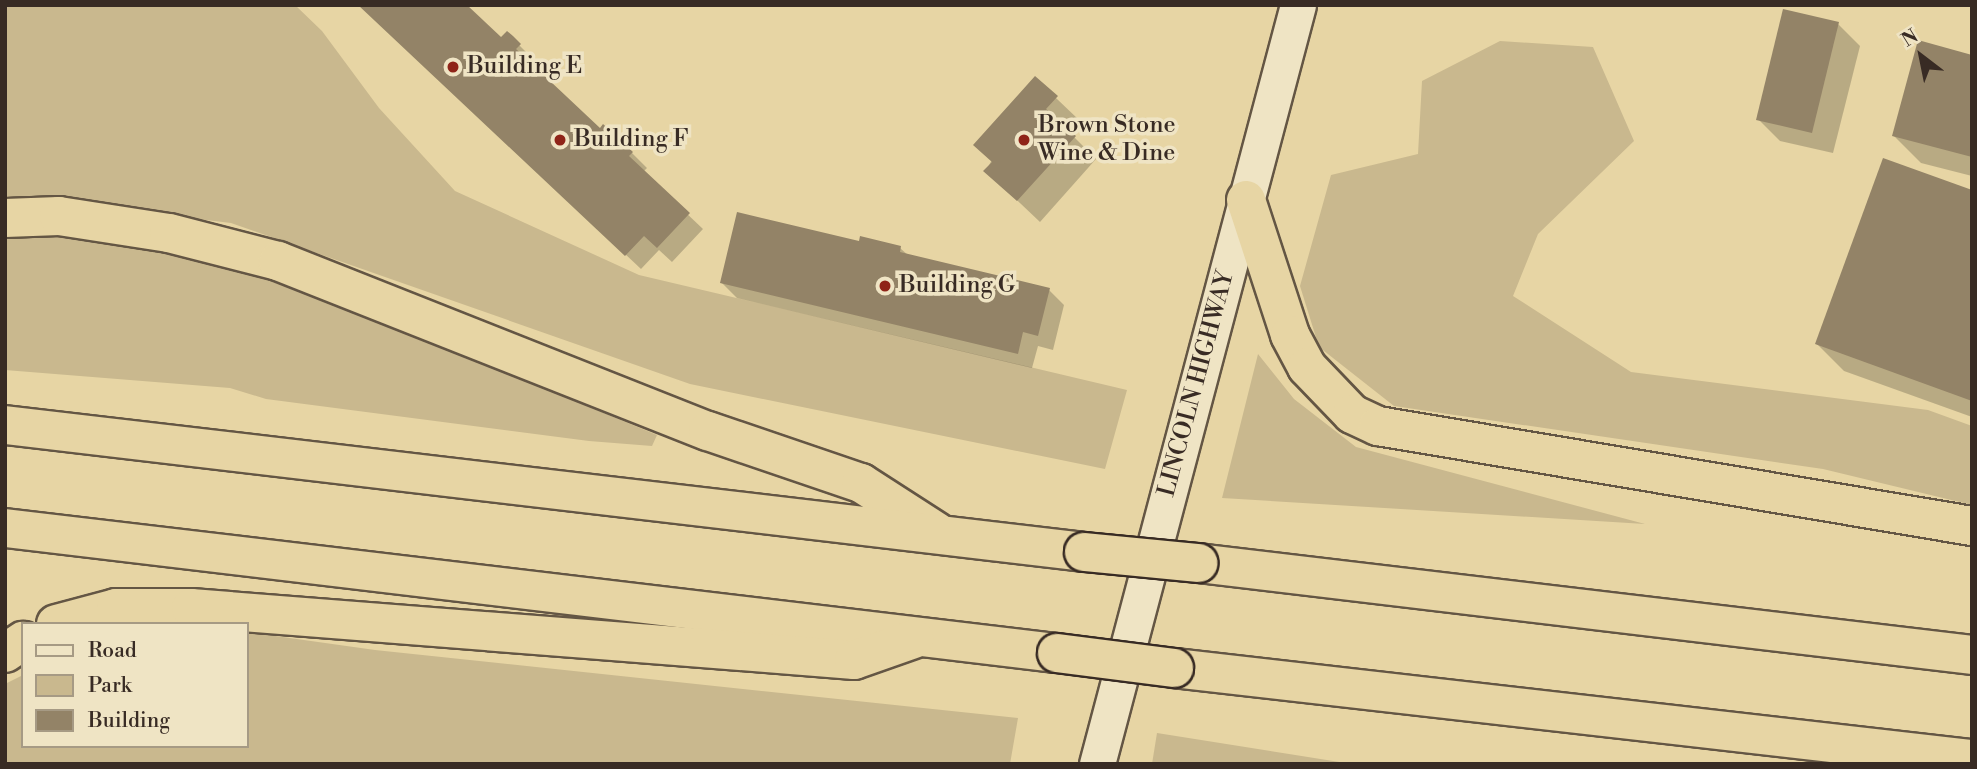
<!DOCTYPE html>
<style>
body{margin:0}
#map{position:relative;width:1977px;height:769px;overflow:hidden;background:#e7d5a4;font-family:"Libre Bodoni",serif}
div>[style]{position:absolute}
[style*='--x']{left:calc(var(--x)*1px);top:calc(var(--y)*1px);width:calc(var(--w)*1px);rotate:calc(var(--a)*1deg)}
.green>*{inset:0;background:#c9b88e}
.shadow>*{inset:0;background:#0003}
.building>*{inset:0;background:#938367}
.roads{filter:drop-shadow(2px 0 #645644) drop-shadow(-2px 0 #645644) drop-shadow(0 2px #645644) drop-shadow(0 -2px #645644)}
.tertiary>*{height:35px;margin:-17.5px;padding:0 17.5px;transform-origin:17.5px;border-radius:17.5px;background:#efe4c4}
.motorway>*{height:38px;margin:-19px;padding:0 19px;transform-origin:19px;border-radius:19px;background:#e7d5a4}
.bridges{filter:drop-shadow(2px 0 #382b24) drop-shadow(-2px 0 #382b24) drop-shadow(0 2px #382b24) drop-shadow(0 -2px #382b24)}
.motorway-bridge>*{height:38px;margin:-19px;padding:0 19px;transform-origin:19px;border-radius:19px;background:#e7d5a4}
.dots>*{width:19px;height:19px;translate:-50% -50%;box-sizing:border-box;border:4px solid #efe4c4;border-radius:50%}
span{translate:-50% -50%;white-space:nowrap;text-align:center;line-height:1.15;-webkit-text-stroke:7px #efe4c4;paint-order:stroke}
.poi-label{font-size:24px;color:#382b24}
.left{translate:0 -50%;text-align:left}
.street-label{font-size:24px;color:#382b24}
.frame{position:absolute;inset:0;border:7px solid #382b24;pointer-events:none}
.legend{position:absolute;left:21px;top:622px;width:228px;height:126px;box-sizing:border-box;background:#efe4c4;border:2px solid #a69a84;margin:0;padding:9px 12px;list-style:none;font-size:21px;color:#382b24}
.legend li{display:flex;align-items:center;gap:14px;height:35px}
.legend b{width:35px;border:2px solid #a69a84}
.north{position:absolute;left:1886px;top:21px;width:70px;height:70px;-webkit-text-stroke:5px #efe4c4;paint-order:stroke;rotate:328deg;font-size:19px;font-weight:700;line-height:28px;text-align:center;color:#382b24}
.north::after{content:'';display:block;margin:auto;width:24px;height:32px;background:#382b24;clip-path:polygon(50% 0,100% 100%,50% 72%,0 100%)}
</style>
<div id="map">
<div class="green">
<i style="clip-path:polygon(5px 5px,295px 5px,322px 31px,379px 108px,455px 191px,639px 275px,1127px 390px,1105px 469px,690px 384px,231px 223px,5px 196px)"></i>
<i style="clip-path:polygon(1500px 41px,1593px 47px,1634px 141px,1538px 234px,1513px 296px,1631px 372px,1928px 410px,1972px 426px,1972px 505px,1823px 469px,1394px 406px,1319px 347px,1300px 286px,1331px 175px,1418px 154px,1422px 81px)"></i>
<i style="clip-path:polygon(52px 234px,207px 260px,344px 306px,657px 435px,652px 446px,589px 441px,266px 399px,230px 388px,5px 370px,5px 239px)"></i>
<i style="clip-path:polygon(1258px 354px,1294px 399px,1356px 447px,1645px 524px,1222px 498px)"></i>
<i style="clip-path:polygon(247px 632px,375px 650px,1018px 718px,1010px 764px,5px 764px,5px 684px,23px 675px,23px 746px,247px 746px)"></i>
<i style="clip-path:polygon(1157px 733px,1352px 764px,1152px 764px)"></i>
</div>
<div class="shadow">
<i style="clip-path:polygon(361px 5px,501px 40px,511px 37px,534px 60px,530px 65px,600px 130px,632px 153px,647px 168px,643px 172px,703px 229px,672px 262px,659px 250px,641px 269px)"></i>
<i style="clip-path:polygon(1838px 24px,1860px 46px,1833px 153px,1780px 141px,1758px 119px)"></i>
<i style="clip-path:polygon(1972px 56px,1972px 176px,1921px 163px,1894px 136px)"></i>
<i style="clip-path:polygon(1035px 78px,1078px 119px,1068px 131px,1096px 159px,1040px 222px,986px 171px)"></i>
<i style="clip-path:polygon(1972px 192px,1972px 417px,1844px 371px,1817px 344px)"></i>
<i style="clip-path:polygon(860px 243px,900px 248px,909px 256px,1049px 290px,1064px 305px,1053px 350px,1038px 346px,1032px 368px,737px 298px,722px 283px)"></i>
</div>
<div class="building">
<i style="clip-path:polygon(358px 5px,467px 5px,501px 37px,507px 31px,513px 36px,521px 44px,516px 49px,600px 128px,603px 124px,633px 152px,629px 156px,690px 213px,657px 248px,644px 236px,625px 256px)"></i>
<i style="clip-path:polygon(1783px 9px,1839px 22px,1812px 133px,1756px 120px)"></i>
<i style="clip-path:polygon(1918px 40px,1972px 55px,1972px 157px,1892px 136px)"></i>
<i style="clip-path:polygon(1035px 76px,1058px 96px,1046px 109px,1076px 136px,1017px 201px,983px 171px,992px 162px,973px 145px)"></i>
<i style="clip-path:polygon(1883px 158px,1972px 190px,1972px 401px,1815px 344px)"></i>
<i style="clip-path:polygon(737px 212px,859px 241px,860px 236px,901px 246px,900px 252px,1050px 288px,1038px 336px,1023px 332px,1018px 354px,720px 283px)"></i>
</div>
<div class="roads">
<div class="tertiary">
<i style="--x:1097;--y:764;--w:785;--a:-75.17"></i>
</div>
<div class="motorway">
<i style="--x:1246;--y:200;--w:142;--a:71.9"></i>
<i style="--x:1290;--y:335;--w:36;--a:62"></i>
<i style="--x:1307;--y:367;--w:65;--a:46.2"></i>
<i style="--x:1352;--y:414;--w:29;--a:25"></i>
<i style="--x:1378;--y:426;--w:602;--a:9.56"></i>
<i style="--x:5;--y:218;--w:54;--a:-2.1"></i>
<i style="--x:59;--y:216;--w:111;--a:8.8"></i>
<i style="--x:169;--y:233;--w:113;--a:14.4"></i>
<i style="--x:278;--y:261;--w:462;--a:21.6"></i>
<i style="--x:708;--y:431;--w:162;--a:18.8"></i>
<i style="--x:861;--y:483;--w:90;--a:32.8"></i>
<i style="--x:5;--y:425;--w:1086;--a:6.71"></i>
<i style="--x:5;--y:528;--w:1059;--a:6.78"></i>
<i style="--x:1198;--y:563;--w:779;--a:6.78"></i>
<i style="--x:56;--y:624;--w:62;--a:-14.9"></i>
<i style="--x:116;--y:608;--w:75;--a:0"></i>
<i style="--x:191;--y:608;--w:665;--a:4.48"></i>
<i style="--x:854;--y:660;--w:64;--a:-19.3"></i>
<i style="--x:5;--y:653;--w:22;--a:-34"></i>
<i style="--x:1174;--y:668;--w:803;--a:6.51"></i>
</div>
</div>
<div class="bridges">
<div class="motorway-bridge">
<i style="--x:1084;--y:552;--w:115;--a:5.5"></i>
<i style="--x:1057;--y:653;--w:118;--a:7.3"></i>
</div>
</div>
<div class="dots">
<i style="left:453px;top:67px;background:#8f2418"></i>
<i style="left:560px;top:140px;background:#8f2418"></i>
<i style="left:1024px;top:140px;background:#8f2418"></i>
<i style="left:885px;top:286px;background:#8f2418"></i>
</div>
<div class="poi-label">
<span class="left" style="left:467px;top:67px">Building E</span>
<span class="left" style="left:1038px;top:140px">Brown Stone<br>Wine &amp; Dine</span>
<span class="left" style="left:574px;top:140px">Building F</span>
<span class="left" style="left:899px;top:286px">Building G</span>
</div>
<div class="street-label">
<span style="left:1197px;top:384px;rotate:-75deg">LINCOLN HIGHWAY</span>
</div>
<div class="frame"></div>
<ul class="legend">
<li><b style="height:9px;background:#efe4c4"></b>Road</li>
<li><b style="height:19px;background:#c9b88e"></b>Park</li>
<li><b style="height:19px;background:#938367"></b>Building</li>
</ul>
<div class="north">N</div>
</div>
